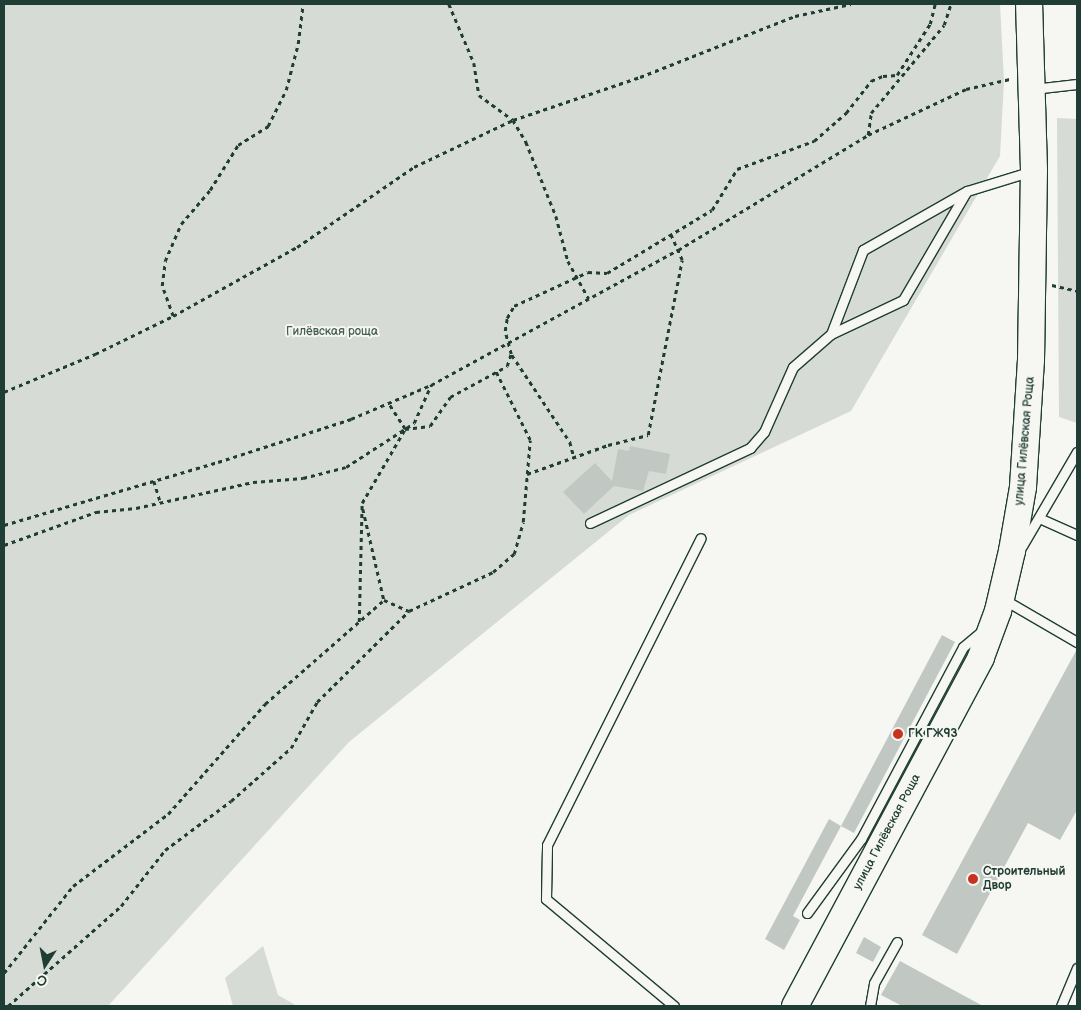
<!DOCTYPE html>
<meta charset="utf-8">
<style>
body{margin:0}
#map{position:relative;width:1081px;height:1010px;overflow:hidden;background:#f6f6f2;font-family:"Balsamiq Sans",sans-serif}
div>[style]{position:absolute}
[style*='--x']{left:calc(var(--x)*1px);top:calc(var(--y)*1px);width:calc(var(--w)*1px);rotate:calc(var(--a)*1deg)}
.green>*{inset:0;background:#d6dbd6}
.building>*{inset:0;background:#c1c8c3}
.path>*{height:2.5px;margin-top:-1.25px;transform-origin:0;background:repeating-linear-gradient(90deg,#1f3d34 0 4px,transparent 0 8px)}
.roads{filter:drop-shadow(1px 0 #1f3d34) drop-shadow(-1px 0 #1f3d34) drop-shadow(0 1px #1f3d34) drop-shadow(0 -1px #1f3d34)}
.lane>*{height:9px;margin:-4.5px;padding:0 4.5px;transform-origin:4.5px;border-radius:4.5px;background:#f6f6f2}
.secondary>*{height:26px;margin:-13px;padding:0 13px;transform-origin:13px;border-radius:13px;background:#f6f6f2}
.dots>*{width:14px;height:14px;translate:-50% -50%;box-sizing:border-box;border:2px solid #f6f6f2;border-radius:50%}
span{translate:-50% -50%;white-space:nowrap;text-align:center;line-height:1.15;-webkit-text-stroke:4px #f6f6f2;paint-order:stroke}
.park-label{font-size:12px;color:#445d54}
.street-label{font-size:12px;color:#1f3d34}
.poi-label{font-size:12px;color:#1f3d34;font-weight:700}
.left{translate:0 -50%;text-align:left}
.frame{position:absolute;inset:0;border:5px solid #1f3d34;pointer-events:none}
.north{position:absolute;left:20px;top:940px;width:50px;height:50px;-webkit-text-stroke:4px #f6f6f2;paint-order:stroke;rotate:191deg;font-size:14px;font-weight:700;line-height:20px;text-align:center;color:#1f3d34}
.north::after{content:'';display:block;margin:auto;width:18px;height:22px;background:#1f3d34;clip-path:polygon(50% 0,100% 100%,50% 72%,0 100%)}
</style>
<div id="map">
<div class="green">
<i style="clip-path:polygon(4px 4px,1000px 4px,1004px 81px,1000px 156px,851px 411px,629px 515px,349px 742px,108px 1006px,4px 1006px)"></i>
<i style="clip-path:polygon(1057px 118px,1077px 119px,1077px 423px,1059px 417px)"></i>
<i style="clip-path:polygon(263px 946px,278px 995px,297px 1006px,233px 1006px,225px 978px)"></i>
</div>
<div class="building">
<i style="clip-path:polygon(630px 446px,670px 454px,666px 474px,649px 471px,643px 491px,614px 486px,584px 514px,563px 492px,595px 463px,612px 481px,618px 449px,629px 451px)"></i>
<i style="clip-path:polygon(942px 635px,955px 642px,854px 833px,841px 826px)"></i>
<i style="clip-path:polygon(1077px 649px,1077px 810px,1060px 840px,1028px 823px,957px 954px,922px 935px)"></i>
<i style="clip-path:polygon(829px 819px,841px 826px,793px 916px,800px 920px,784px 950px,765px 939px)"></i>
<i style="clip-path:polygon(864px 937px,881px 947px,873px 962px,856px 953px)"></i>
<i style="clip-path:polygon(900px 961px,983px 1006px,902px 1006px,881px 995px)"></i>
</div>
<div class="path">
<i style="--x:449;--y:4;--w:64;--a:67"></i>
<i style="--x:474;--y:63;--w:32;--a:81"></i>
<i style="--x:479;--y:95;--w:42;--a:36.3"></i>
<i style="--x:513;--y:120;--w:26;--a:59"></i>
<i style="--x:526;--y:142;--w:80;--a:67.9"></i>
<i style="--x:556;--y:216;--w:47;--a:75.1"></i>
<i style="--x:568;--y:261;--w:43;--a:61.1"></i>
<i style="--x:868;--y:135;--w:22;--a:-82"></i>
<i style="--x:871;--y:113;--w:114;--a:-50.3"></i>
<i style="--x:944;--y:25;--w:22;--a:-72"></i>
<i style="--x:1052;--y:285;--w:26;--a:13"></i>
<i style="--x:173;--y:316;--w:32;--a:-110"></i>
<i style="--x:162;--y:286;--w:25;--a:-83"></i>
<i style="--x:165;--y:261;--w:40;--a:-66.6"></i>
<i style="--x:181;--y:224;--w:45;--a:-49.5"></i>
<i style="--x:210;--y:190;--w:53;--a:-58.1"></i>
<i style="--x:238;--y:145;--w:36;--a:-32"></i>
<i style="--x:268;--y:126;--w:40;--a:-63.4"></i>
<i style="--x:286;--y:90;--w:48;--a:-75.4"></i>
<i style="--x:298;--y:44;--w:40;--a:-82.9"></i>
<i style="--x:512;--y:355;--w:105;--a:56.3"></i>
<i style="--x:570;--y:442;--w:16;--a:75"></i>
<i style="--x:4;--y:392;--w:99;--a:-22.7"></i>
<i style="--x:95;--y:354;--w:87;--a:-26"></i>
<i style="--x:173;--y:316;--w:142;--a:-29.1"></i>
<i style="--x:297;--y:247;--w:142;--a:-34.4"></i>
<i style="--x:414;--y:167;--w:110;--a:-25.4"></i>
<i style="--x:513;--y:120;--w:134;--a:-18.7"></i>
<i style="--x:640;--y:77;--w:167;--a:-21.5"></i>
<i style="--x:795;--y:16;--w:57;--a:-12.1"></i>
<i style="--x:405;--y:429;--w:25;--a:-7"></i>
<i style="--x:430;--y:426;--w:35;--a:-55"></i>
<i style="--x:450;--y:397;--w:65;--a:-28.5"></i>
<i style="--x:507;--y:366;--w:13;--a:-72"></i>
<i style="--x:511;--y:354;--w:24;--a:-105"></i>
<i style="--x:505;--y:331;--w:13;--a:-81"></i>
<i style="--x:507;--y:318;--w:14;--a:-60"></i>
<i style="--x:514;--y:306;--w:81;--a:-24.7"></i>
<i style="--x:588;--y:272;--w:19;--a:3"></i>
<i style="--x:607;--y:273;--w:122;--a:-31"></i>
<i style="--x:712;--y:210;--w:48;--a:-58.6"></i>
<i style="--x:737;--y:169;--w:82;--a:-20"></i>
<i style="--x:814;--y:141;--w:43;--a:-41.2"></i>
<i style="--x:846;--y:113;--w:41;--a:-52"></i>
<i style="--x:871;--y:81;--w:13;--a:-23"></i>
<i style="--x:883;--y:76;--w:14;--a:-4"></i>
<i style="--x:897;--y:75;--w:61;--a:-57.1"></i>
<i style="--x:930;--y:24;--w:21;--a:-76"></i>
<i style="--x:527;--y:474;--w:86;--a:-19.7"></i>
<i style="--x:608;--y:445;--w:41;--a:-14"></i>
<i style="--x:648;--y:435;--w:178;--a:-79"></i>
<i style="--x:682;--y:260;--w:30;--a:-114"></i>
<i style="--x:154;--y:481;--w:21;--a:73"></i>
<i style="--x:363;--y:509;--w:93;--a:77"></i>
<i style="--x:4;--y:525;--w:223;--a:-16.4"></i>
<i style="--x:218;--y:462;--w:140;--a:-17.9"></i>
<i style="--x:351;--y:419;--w:87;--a:-23"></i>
<i style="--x:431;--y:385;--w:281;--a:-28.7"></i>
<i style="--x:678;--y:250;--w:222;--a:-31.2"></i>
<i style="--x:868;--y:135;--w:108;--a:-25.1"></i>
<i style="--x:966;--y:89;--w:45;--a:-12.8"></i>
<i style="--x:4;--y:545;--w:98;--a:-19.7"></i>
<i style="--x:96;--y:512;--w:40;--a:-5.7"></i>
<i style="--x:136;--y:508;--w:120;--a:-12.5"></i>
<i style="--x:253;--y:482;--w:50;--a:-4.6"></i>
<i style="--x:303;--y:478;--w:44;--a:-14.3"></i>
<i style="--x:346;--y:467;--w:81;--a:-32.9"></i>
<i style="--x:414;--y:423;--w:42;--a:-65.9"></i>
<i style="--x:359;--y:622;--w:119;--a:-88.6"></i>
<i style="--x:362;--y:503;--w:86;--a:-59.8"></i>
<i style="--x:405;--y:429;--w:31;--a:-123"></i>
<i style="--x:4;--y:973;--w:111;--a:-51.6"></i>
<i style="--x:73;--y:886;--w:119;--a:-37.2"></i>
<i style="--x:168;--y:814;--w:147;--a:-48.6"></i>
<i style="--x:265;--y:704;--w:158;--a:-41.2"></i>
<i style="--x:384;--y:600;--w:27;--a:24"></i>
<i style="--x:8;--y:1006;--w:151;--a:-41.5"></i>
<i style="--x:121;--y:906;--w:71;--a:-51.8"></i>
<i style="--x:165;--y:850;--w:82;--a:-36.6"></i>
<i style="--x:231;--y:801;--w:80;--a:-41.5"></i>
<i style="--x:291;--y:748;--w:53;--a:-60.5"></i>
<i style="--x:317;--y:702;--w:129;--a:-44.7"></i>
<i style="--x:409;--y:611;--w:93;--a:-24.9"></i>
<i style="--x:493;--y:572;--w:28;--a:-41"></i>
<i style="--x:514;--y:554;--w:33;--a:-74"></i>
<i style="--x:523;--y:522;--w:82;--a:-85.1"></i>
<i style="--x:530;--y:440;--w:76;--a:-116.6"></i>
</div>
<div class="roads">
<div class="lane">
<i style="--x:1033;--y:89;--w:44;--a:-6.5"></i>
<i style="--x:831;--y:334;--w:80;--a:-25.3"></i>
<i style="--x:903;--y:300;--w:125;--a:-59.7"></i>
<i style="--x:1039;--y:518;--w:42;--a:24.1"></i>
<i style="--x:590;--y:523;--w:177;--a:-25.1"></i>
<i style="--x:750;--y:448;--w:21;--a:-49"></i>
<i style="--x:764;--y:432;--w:71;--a:-66"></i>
<i style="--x:793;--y:367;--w:50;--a:-41"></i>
<i style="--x:831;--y:334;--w:90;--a:-69.1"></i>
<i style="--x:863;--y:250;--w:120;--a:-29.6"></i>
<i style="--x:967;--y:191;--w:68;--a:-17.1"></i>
<i style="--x:1022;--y:546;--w:109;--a:-59.7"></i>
<i style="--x:1003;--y:599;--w:86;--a:30.2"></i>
<i style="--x:807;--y:913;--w:92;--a:-53.9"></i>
<i style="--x:861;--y:839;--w:217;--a:-62"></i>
<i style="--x:963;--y:647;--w:25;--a:-40"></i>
<i style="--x:674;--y:1006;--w:167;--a:-140.1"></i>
<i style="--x:546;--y:899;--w:54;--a:-88.9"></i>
<i style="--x:547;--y:845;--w:343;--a:-63.4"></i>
<i style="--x:870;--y:1006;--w:23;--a:-80"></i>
<i style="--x:874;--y:983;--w:47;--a:-60.7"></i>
<i style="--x:1061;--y:1006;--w:41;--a:-67.2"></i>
</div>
<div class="secondary">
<i style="--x:795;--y:1006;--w:395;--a:-61.9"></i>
<i style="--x:981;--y:657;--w:49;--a:-69.7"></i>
<i style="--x:998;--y:611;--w:62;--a:-76.9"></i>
<i style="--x:1012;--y:551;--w:65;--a:-80.2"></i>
<i style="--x:1023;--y:487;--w:127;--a:-86.4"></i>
<i style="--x:1031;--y:360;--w:190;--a:-89.1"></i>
<i style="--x:1034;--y:170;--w:166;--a:-91.7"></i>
</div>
</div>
<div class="dots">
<i style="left:898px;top:734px;background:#c8321e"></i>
<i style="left:973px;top:879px;background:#c8321e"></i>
</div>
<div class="park-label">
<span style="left:332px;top:332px">Гилёвская роща</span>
</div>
<div class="street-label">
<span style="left:1025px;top:441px;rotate:-85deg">улица Гилёвская Роща</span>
<span style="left:887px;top:832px;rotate:-62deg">улица Гилёвская Роща</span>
</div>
<div class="poi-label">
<span class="left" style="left:908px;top:734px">ГК ГЖ93</span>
<span class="left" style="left:983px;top:879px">Строительный<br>Двор</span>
</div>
<div class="frame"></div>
<div class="north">С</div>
</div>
